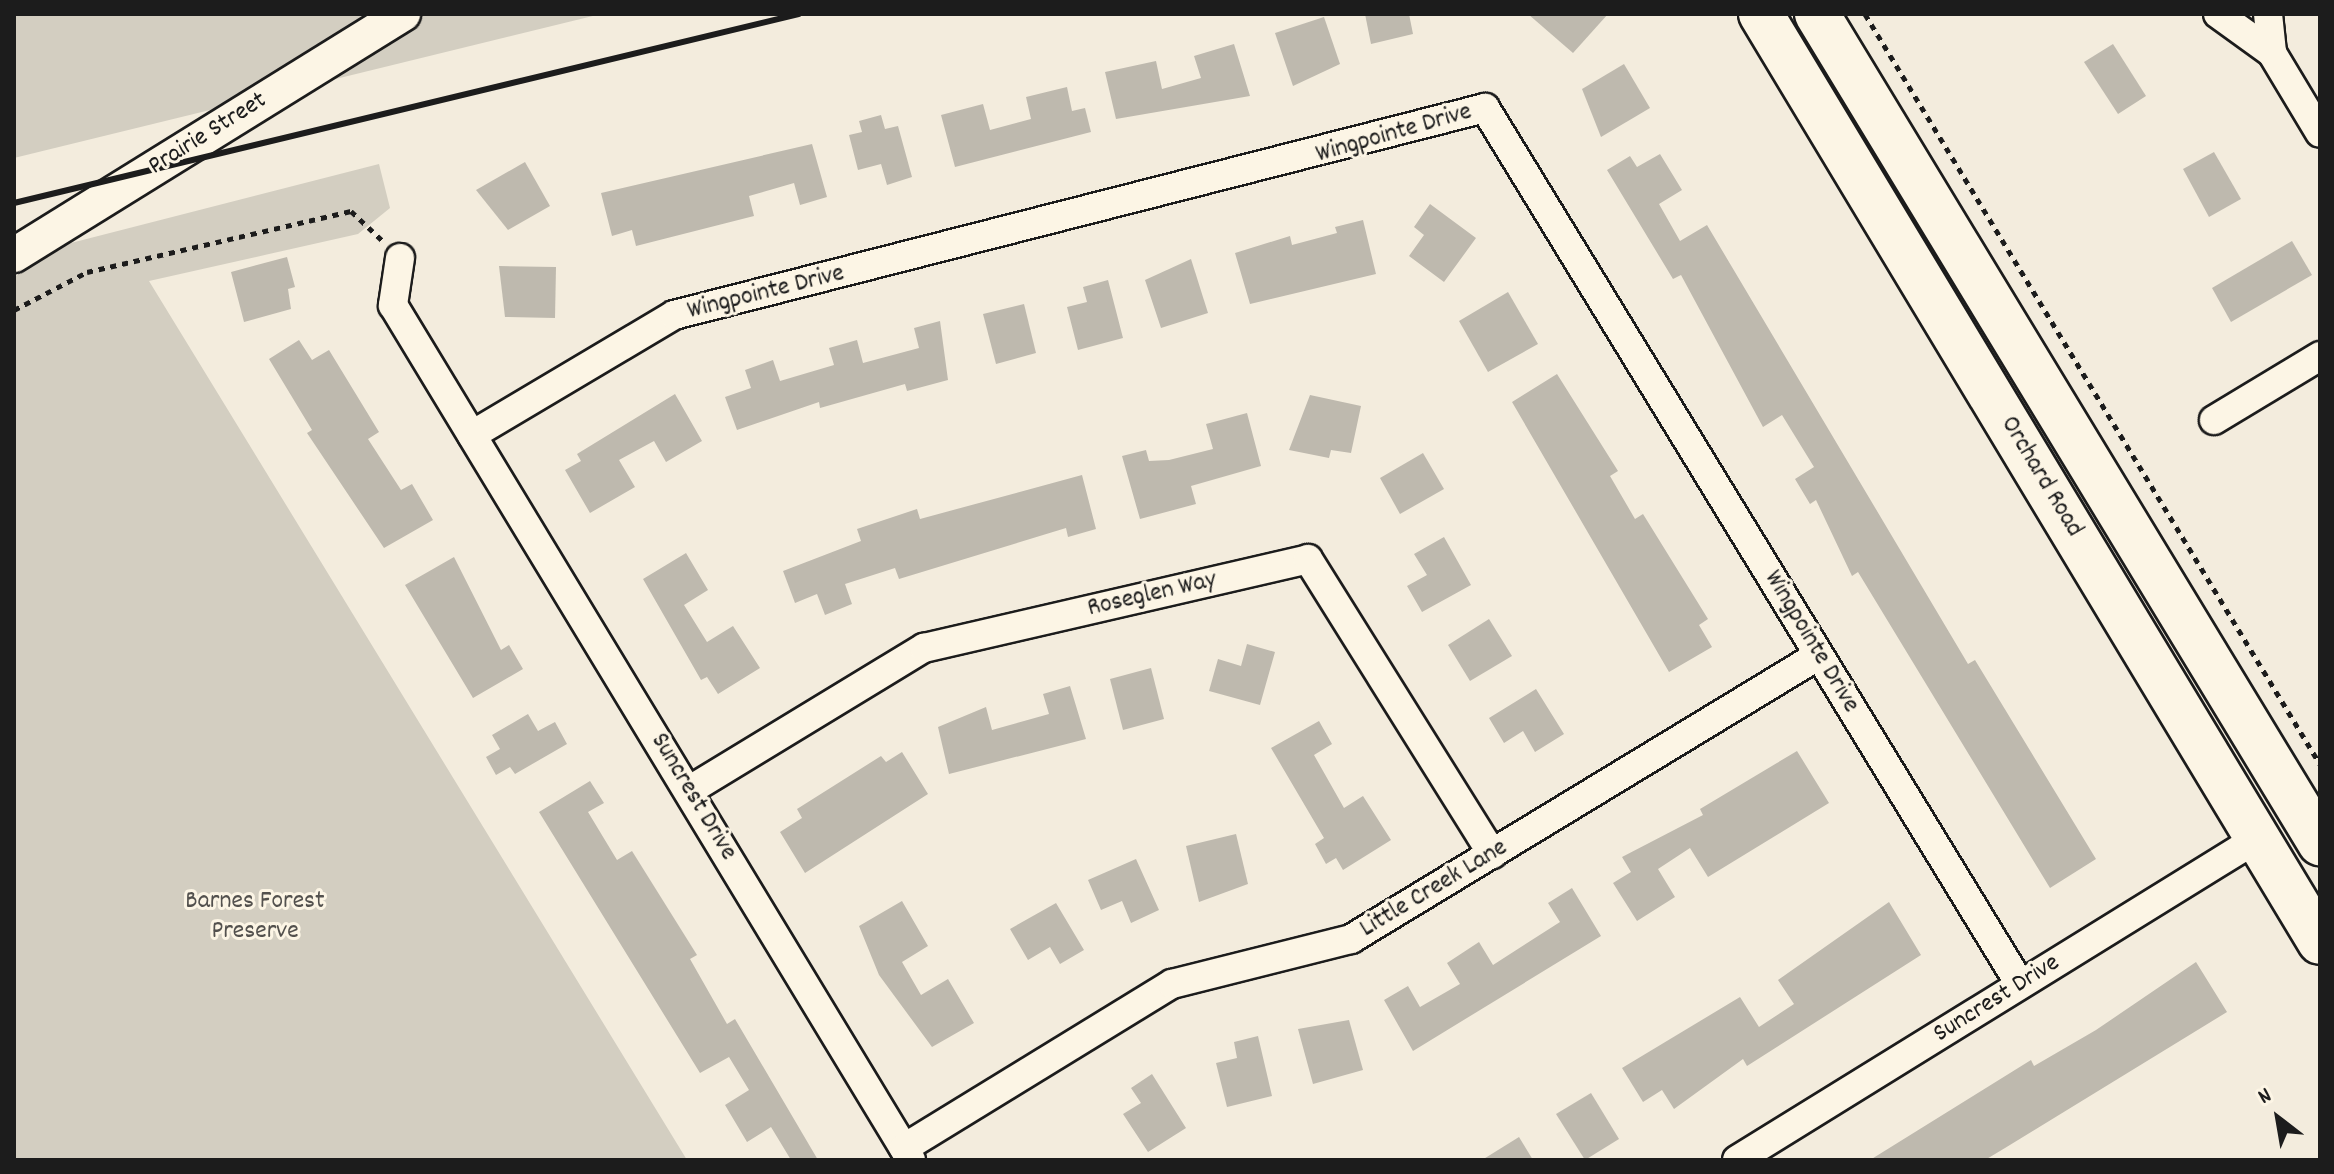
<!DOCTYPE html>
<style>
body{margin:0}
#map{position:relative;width:2334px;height:1174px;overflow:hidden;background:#f3ecdd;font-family:Dekko,sans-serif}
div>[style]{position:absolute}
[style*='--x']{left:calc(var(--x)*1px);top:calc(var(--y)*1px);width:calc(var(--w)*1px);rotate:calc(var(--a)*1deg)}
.green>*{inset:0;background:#d3cec1}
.building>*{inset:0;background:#beb9ae}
.path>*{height:5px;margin-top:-2.5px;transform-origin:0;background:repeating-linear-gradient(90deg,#1c1c1c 0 6px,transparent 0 12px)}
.roads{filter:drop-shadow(2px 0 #1c1c1c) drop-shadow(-2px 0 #1c1c1c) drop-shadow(0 2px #1c1c1c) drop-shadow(0 -2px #1c1c1c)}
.minor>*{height:28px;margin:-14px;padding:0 14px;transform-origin:14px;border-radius:14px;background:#fcf5e5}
.tertiary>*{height:34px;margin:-17px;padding:0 17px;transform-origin:17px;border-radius:17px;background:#fcf5e5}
.primary>*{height:44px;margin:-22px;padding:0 22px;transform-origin:22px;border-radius:22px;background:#fcf5e5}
.rail>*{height:6px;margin:-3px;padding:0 3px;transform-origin:3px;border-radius:3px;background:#1c1c1c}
span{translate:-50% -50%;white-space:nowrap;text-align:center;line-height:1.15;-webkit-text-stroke:6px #fcf5e5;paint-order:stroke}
.street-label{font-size:26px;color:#1c1c1c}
.park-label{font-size:26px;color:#53514e}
.frame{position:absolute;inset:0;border:16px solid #1c1c1c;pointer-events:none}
.north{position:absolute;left:2238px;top:1078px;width:80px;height:80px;-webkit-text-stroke:6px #fcf5e5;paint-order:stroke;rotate:329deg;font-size:22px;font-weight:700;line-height:32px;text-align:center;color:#1c1c1c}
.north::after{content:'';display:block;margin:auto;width:28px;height:36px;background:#1c1c1c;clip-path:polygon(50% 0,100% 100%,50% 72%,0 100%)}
</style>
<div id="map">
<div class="green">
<i style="clip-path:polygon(14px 14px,601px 14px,14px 158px)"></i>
<i style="clip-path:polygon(379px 164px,390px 208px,358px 234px,149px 281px,687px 1160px,14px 1160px,14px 277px,67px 244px)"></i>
</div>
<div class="building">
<i style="clip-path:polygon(1365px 14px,1409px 14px,1413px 34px,1371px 44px)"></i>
<i style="clip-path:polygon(1528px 14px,1608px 14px,1573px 53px)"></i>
<i style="clip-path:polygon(1324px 17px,1340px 64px,1293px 86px,1275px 33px)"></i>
<i style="clip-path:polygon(1234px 44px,1250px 96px,1116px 119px,1105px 72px,1156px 61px,1162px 89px,1201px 78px,1194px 56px)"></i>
<i style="clip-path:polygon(2113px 44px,2146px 96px,2118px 114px,2084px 62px)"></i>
<i style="clip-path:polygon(1624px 64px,1650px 108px,1601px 137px,1582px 89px)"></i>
<i style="clip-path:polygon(1067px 87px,1072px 111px,1085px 108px,1091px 132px,955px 167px,941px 115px,983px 104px,990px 130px,1031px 119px,1026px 97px)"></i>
<i style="clip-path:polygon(881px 115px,885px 129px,898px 126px,912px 177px,887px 185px,881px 164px,858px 170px,849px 135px,862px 132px,859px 121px)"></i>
<i style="clip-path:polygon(812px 144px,827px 197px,800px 205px,794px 183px,749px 196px,754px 216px,636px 246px,632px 230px,612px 236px,601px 193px)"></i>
<i style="clip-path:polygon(2214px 152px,2241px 199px,2209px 217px,2183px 169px)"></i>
<i style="clip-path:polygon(1660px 154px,1682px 190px,1659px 204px,1680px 241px,1707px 225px,1968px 664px,1975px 660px,2096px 859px,2050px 888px,1858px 572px,1852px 576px,1816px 500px,1810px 504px,1795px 479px,1814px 467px,1782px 415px,1763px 427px,1681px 275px,1673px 279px,1607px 170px,1630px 156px,1637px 167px)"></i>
<i style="clip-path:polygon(525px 162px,550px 206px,508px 230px,476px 190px)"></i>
<i style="clip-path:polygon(1430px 204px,1476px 238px,1444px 282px,1409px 256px,1424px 235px,1414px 227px)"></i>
<i style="clip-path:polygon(1363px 220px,1376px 274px,1250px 304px,1235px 253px,1290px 236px,1292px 245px,1337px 233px,1335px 227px)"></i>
<i style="clip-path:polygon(2292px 241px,2312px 275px,2231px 322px,2212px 288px)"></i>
<i style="clip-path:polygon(287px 257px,295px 287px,288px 289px,291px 309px,244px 322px,231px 272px)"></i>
<i style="clip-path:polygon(1191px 259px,1208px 313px,1161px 328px,1145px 280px)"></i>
<i style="clip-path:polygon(499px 266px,556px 267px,555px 318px,505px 317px)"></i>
<i style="clip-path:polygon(1108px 280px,1123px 338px,1078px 350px,1067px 307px,1087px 302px,1083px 287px)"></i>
<i style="clip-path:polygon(1508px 292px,1538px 344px,1488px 372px,1459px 321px)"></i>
<i style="clip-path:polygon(1024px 304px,1036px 353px,996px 364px,983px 314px)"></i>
<i style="clip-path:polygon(940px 321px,948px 380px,907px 391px,905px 384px,820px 408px,819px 402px,737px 430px,725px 397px,751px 388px,745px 370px,773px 360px,780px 381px,834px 365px,829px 348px,857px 340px,863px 363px,919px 348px,914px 328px)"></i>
<i style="clip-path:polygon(299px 340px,312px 360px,329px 350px,379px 432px,368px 439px,401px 490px,412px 484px,433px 520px,384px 548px,307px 433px,312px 430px,269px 359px)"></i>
<i style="clip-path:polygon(1557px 374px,1618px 471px,1610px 476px,1635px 519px,1643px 514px,1708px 619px,1699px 625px,1712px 647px,1669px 672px,1512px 402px)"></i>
<i style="clip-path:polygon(675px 394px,702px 441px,666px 462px,654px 441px,619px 460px,635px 487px,590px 513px,565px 470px,581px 461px,577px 454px)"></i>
<i style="clip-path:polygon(1310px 395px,1361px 406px,1351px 453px,1331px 450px,1329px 458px,1289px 450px)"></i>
<i style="clip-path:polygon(1247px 413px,1261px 466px,1191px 486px,1196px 504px,1140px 519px,1122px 456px,1146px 450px,1149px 461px,1169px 460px,1213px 449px,1206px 424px)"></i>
<i style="clip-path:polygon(1423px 453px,1444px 489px,1400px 514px,1380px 478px)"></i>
<i style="clip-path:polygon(1082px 475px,1096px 529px,1068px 537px,1066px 528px,899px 579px,895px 568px,845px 584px,852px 604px,825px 615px,817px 594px,795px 603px,783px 571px,861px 541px,857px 529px,917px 509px,920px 519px)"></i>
<i style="clip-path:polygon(1444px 537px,1471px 585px,1422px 612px,1407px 586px,1427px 575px,1414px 554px)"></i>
<i style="clip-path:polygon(686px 553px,708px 590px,684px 605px,707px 642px,733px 626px,760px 668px,718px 694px,707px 677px,701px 680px,643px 579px)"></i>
<i style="clip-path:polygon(454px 557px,501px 650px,509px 645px,523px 669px,473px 698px,405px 585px)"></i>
<i style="clip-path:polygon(1489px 619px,1512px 656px,1470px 681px,1448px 645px)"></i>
<i style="clip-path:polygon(1247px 644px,1275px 652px,1260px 705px,1209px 691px,1218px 659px,1241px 666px)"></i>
<i style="clip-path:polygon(1151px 668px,1164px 719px,1123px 730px,1110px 679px)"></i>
<i style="clip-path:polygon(1070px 686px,1086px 739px,949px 774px,938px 727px,986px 707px,992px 730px,1049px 714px,1043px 694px)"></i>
<i style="clip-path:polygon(1536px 689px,1564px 734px,1535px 752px,1523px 731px,1504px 743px,1489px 718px)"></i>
<i style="clip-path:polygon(528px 714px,538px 731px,555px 722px,567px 744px,515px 774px,510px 767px,496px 775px,486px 757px,500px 749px,492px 735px)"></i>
<i style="clip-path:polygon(1319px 721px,1332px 744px,1314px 755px,1344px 808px,1363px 796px,1391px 840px,1343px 870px,1336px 858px,1326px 864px,1315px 844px,1324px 838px,1271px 748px)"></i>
<i style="clip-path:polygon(1797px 751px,1829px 803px,1708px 877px,1690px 848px,1658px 869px,1675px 897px,1637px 921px,1613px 883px,1631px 872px,1622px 857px,1703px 815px,1700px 809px)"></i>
<i style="clip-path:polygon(902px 752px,928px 794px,805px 873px,780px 832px,802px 818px,797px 809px,881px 756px,886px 762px)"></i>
<i style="clip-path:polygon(590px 781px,604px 803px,588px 812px,617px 860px,632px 851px,697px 955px,690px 959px,727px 1024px,735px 1019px,818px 1160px,791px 1160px,771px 1127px,747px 1142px,725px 1105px,749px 1090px,729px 1057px,700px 1073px,539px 812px)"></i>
<i style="clip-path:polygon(1236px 834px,1248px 884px,1199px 902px,1186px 846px)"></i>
<i style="clip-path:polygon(1136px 859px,1159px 910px,1131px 923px,1122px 901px,1101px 910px,1088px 880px)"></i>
<i style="clip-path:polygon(1572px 888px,1601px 936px,1413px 1051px,1384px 1000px,1408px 986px,1420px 1007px,1460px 984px,1447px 963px,1479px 942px,1493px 965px,1560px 922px,1548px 903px)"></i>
<i style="clip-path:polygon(902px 901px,928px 946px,902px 962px,921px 995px,948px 979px,974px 1023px,932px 1047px,879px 975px,859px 926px)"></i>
<i style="clip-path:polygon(1889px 902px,1921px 955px,1747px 1066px,1743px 1059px,1674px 1109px,1662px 1090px,1643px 1102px,1622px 1068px,1740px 997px,1759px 1027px,1794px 1004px,1778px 980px)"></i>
<i style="clip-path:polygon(1056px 903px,1084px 950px,1060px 964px,1050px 947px,1028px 960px,1010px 929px)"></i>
<i style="clip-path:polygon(2196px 962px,2227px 1012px,2005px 1148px,1985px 1160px,1870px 1160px,2031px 1060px,2034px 1066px,2096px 1030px)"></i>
<i style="clip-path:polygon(1349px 1020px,1363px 1070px,1313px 1084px,1298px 1029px)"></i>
<i style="clip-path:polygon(1258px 1036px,1272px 1096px,1227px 1107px,1216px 1063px,1237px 1058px,1234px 1042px)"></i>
<i style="clip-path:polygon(1152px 1074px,1186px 1128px,1148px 1152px,1123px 1114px,1141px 1103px,1131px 1088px)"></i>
<i style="clip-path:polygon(1591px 1093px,1619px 1139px,1585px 1160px,1556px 1114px)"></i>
<i style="clip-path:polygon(1519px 1137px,1533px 1160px,1482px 1160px)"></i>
</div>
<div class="path">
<i style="--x:1865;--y:14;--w:877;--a:58.76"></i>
<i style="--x:14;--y:310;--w:82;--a:-27.5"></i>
<i style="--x:87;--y:272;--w:271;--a:-13"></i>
<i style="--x:351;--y:211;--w:45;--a:43.2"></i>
</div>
<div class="roads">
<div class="minor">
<i style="--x:2218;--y:14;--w:67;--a:35.8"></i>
<i style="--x:2272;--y:53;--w:93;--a:59"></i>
<i style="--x:2268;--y:14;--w:39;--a:84"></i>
<i style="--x:400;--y:258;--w:48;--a:98.5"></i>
<i style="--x:393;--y:305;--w:1000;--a:58.79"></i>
<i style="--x:2214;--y:420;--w:124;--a:-31.1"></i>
<i style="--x:472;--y:435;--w:235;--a:-30.7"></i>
<i style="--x:674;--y:315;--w:837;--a:-14.32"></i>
<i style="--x:1485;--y:108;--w:1026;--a:58.59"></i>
<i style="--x:690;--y:790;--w:274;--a:-31.3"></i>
<i style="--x:924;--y:648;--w:394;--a:-13"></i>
<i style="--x:1308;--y:559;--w:348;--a:58"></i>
<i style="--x:904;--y:1148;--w:314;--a:-31.5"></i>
<i style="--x:1172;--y:984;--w:185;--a:-14.1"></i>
<i style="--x:1351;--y:939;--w:547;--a:-31.25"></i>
<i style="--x:1737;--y:1160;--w:612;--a:-31.72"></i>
</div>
<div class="tertiary">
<i style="--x:14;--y:255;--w:458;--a:-31.8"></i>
</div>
<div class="primary">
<i style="--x:1761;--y:14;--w:1083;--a:58.94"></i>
<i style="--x:1817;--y:14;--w:970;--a:58.75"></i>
</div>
</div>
<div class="rail">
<i style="--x:14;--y:203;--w:807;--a:-13.54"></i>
</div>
<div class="street-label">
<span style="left:208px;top:134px;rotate:-32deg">Prairie Street</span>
<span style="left:1394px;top:134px;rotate:-16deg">Wingpointe Drive</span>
<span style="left:766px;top:293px;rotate:-14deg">Wingpointe Drive</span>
<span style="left:2041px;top:477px;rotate:59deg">Orchard Road</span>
<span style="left:1152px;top:595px;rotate:-13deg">Roseglen Way</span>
<span style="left:1811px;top:642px;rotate:59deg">Wingpointe Drive</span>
<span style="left:693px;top:797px;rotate:59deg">Suncrest Drive</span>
<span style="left:1434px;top:889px;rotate:-31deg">Little Creek Lane</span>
<span style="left:1997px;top:999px;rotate:-32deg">Suncrest Drive</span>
</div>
<div class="park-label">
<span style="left:255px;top:917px">Barnes Forest<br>Preserve</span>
</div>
<div class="frame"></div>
<div class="north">N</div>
</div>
